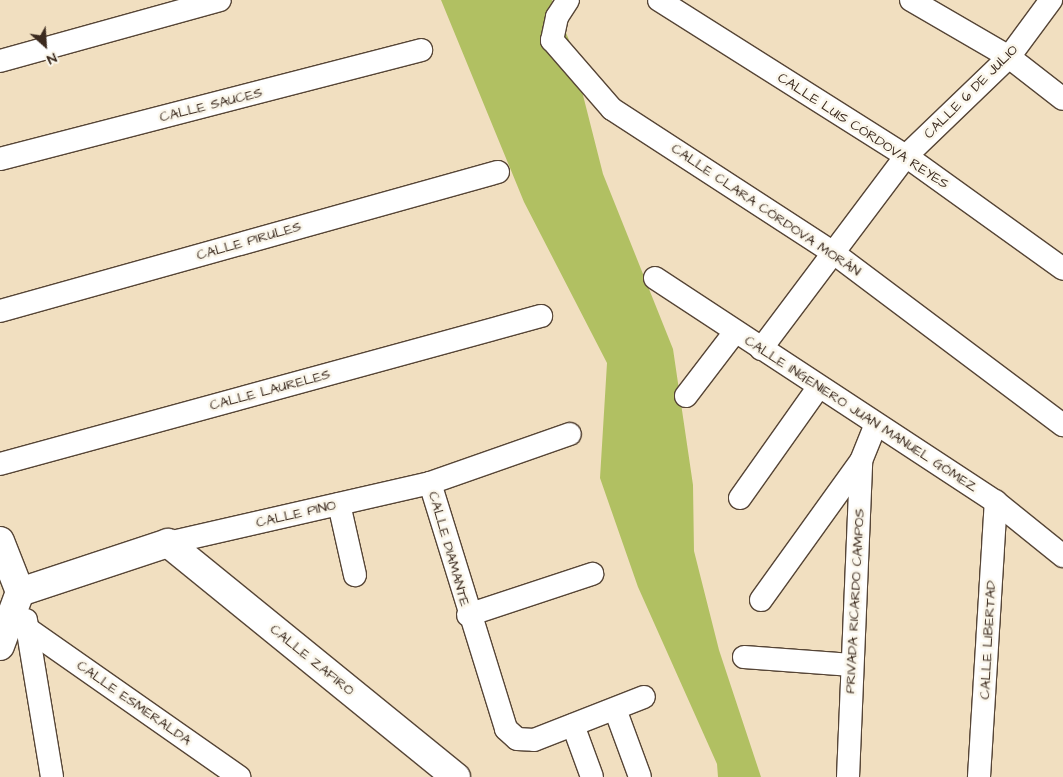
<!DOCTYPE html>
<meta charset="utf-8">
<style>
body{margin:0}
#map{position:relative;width:1063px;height:777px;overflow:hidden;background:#f1dfc0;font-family:"Architects Daughter",sans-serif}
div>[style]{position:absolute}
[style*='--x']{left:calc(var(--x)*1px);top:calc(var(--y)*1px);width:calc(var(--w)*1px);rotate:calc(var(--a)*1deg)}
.green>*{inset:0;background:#b1c062}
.roads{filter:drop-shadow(1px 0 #564536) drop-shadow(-1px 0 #564536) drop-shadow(0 1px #564536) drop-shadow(0 -1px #564536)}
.minor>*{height:22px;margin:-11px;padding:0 11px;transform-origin:11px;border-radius:11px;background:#fff}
.tertiary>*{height:28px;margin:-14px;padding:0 14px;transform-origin:14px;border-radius:14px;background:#fff}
span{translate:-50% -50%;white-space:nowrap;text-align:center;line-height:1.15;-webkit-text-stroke:5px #fbf7ec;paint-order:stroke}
.street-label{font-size:14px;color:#3b2a1e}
.north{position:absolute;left:20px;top:20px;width:50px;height:50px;-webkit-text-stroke:4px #fbf7ec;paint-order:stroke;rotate:154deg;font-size:14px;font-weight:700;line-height:20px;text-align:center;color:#3b2a1e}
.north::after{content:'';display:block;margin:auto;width:18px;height:22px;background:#3b2a1e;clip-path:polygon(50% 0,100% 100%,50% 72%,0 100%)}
</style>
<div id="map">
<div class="green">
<i style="clip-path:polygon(441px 0,552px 0,569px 40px,603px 174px,673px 349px,693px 485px,694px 551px,719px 650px,761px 777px,718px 777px,717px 764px,638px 587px,600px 478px,607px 363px,524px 202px)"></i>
</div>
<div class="roads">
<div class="minor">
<i style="--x:568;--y:0;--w:20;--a:123"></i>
<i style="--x:557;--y:17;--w:24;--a:102"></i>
<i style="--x:552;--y:40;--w:91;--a:49"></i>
<i style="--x:612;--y:109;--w:261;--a:33"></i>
<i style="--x:831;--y:251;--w:290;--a:36.9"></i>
<i style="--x:659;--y:0;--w:292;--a:32.3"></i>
<i style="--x:906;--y:156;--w:193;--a:35.7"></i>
<i style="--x:911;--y:0;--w:113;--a:30.2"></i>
<i style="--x:1009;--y:57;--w:68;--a:37.9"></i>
<i style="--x:0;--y:61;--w:228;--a:-15.5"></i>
<i style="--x:0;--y:159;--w:435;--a:-14.5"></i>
<i style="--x:655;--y:278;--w:408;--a:33.3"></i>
<i style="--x:996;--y:502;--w:86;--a:38.9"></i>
<i style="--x:0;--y:311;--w:517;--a:-15.6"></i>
<i style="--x:761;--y:349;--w:241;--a:-53.1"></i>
<i style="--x:906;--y:156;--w:143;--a:-43.9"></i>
<i style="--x:1009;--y:57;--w:71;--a:-53.6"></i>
<i style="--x:686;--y:396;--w:81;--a:-52.6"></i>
<i style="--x:0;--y:464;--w:561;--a:-15.3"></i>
<i style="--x:430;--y:483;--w:257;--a:72.8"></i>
<i style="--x:506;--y:729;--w:15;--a:42"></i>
<i style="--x:517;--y:739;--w:17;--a:3"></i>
<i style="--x:534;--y:740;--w:118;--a:-21.4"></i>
<i style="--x:740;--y:498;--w:135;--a:-54.7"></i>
<i style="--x:339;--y:504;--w:73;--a:77.3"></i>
<i style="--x:168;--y:543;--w:269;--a:-12.9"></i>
<i style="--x:430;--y:483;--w:148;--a:-19.3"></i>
<i style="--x:761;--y:600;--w:171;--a:-54.3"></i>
<i style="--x:468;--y:615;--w:131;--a:-18.3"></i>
<i style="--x:26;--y:620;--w:159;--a:80.6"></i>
<i style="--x:28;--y:629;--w:258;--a:35"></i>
<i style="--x:744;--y:657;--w:108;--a:4.2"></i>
<i style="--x:615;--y:709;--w:72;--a:69.8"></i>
<i style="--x:573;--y:725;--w:55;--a:69.9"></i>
<i style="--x:848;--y:777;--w:316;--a:-87.6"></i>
<i style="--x:861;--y:461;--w:37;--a:-68"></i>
<i style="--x:979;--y:777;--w:276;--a:-86.5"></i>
</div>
<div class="tertiary">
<i style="--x:0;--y:541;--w:55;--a:68.6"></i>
<i style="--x:20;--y:592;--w:156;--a:-18.3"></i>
<i style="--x:168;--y:543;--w:371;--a:39.1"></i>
<i style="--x:0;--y:646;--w:58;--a:-69.7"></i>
</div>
</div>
<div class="street-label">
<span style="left:971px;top:92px;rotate:-45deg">CALLE 6 DE JULIO</span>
<span style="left:211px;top:105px;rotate:-14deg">CALLE SAUCES</span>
<span style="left:863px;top:131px;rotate:33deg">CALLE LUIS CÓRDOVA REYES</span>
<span style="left:766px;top:210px;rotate:34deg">CALLE CLARA CÓRDOVA MORÁN</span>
<span style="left:249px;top:241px;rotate:-16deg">CALLE PIRULES</span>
<span style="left:270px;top:390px;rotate:-15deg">CALLE LAURELES</span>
<span style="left:861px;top:414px;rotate:33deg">CALLE INGENIERO JUAN MANUEL GÓMEZ</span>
<span style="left:296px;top:514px;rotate:-13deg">CALLE PINO</span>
<span style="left:449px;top:549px;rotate:74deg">CALLE DIAMANTE</span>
<span style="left:855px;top:601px;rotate:-87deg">PRIVADA RICARDO CAMPOS</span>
<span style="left:988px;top:640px;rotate:-87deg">CALLE LIBERTAD</span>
<span style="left:312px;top:660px;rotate:39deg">CALLE ZAFIRO</span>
<span style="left:134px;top:703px;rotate:35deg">CALLE ESMERALDA</span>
</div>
<div class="north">N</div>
</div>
